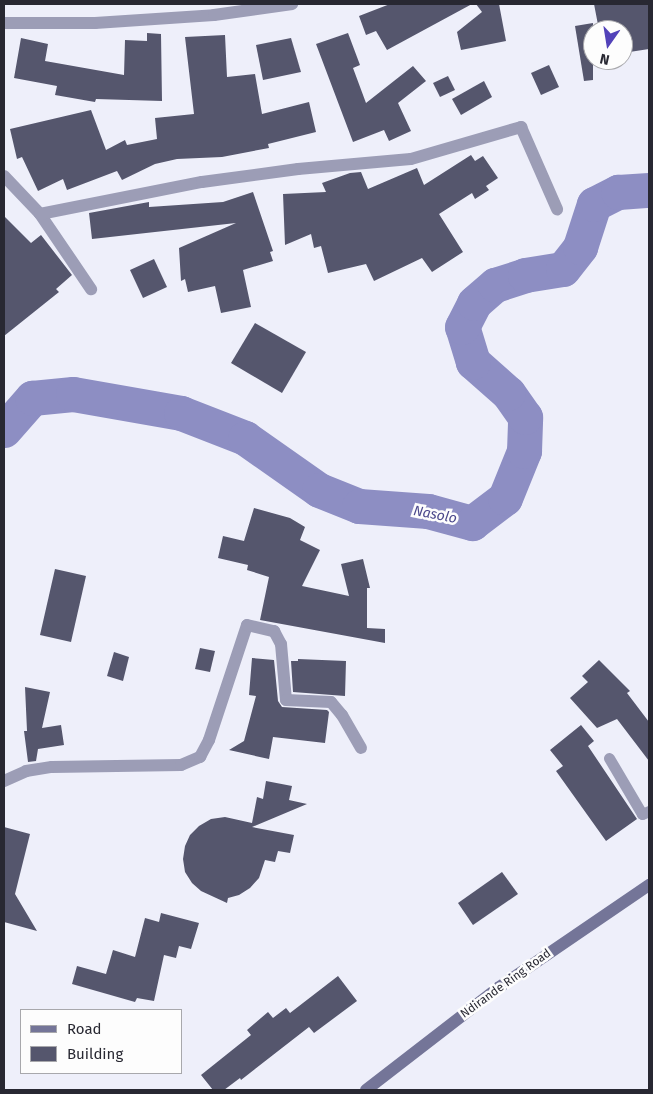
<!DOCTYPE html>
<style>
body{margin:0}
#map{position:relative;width:653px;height:1094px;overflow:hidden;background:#eeeffa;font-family:"Fira Sans",sans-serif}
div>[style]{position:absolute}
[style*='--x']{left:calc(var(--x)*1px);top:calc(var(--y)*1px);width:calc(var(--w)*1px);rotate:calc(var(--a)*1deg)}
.river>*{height:35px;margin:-17.5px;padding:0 17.5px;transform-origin:17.5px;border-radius:17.5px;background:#8d8ec3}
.building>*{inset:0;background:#55566d}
.lane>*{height:11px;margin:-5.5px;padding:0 5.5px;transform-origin:5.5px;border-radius:5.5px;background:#9c9db6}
.street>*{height:12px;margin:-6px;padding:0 6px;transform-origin:6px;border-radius:6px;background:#9c9db6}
.secondary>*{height:12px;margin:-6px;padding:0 6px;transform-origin:6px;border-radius:6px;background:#747598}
span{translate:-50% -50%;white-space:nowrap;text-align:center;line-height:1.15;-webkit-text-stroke:5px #fdfdfd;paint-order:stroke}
.street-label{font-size:12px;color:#282832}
.water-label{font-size:14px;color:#4a478b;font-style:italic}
.frame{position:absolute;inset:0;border:5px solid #282832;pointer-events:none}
.legend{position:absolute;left:20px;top:1009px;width:162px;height:65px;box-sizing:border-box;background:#fdfdfd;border:1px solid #a8a8ac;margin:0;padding:6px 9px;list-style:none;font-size:15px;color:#282832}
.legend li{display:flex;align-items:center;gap:10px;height:25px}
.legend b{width:25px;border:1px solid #a8a8ac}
.north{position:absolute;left:583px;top:20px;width:50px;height:50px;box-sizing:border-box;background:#fdfdfd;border:1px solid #a8a8ac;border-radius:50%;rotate:193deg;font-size:14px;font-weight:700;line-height:20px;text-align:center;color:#282832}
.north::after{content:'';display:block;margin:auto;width:18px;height:22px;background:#5242b9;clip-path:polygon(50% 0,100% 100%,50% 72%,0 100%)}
</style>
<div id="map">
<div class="river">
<i style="--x:4;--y:430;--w:43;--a:-48.8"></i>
<i style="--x:32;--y:398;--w:41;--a:-5.6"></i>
<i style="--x:73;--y:394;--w:110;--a:10"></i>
<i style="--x:181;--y:413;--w:69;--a:21.3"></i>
<i style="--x:245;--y:438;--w:90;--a:35.1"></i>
<i style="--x:319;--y:490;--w:43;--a:21.8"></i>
<i style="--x:359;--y:506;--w:69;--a:4.1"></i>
<i style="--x:428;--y:511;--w:46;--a:15.3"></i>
<i style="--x:472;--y:523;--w:41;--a:-37.1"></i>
<i style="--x:505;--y:498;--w:51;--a:-68"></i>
<i style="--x:524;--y:451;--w:34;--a:-88"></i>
<i style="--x:525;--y:417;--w:29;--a:-125"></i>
<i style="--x:508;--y:393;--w:47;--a:-138.5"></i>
<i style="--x:473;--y:362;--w:37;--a:-107"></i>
<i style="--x:462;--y:327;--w:27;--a:-63"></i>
<i style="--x:474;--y:303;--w:28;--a:-41"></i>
<i style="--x:495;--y:285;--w:32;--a:-18"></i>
<i style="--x:525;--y:275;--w:38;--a:-9"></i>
<i style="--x:563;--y:269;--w:28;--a:-52"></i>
<i style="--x:580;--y:247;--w:45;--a:-72"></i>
<i style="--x:594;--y:204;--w:27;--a:-27"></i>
<i style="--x:618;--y:192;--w:31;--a:-4"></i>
</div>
<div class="building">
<i style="clip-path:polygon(390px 4px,472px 4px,387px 50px,376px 31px,366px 35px,359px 16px)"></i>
<i style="clip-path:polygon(476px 4px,499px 4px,506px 41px,461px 50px,457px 32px,482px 12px)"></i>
<i style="clip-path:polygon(594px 4px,649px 4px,649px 49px,623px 53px,623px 30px,599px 30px)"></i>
<i style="clip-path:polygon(593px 23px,593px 80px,584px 81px,575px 26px)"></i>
<i style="clip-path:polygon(147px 33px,161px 34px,162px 101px,96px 99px,95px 102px,55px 95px,57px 86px,14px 78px,21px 38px,48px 44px,45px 61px,124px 75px,125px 40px,147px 41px)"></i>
<i style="clip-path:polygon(348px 33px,360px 65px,353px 68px,366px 103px,413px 66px,426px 81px,398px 103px,411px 131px,389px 141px,384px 130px,353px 142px,316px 44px)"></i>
<i style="clip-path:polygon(225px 35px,227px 77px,255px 74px,262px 114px,309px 102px,316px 132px,268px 144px,269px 148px,222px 157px,177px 159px,155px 164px,122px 180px,117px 171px,67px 190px,63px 179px,38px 191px,22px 157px,17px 159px,10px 129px,91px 110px,106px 150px,125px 140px,127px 145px,157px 139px,155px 118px,194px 114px,185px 37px)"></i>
<i style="clip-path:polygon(291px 38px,301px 72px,263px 80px,256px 45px)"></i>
<i style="clip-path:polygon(549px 65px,559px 87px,541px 95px,531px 73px)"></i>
<i style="clip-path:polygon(448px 76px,455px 90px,440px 97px,433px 83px)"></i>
<i style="clip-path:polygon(484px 81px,492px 97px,461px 115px,452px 99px)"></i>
<i style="clip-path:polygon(471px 155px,475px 161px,483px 156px,498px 178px,486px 186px,489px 190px,475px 199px,472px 193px,439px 214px,463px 252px,432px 272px,422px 258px,374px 281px,366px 264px,328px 273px,321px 246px,314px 248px,311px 234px,285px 245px,283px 194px,326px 192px,322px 183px,350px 173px,361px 172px,368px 189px,417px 168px,424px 185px)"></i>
<i style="clip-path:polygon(253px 192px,273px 251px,270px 252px,273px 261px,243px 270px,251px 307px,221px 313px,215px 286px,188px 292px,185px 279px,181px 281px,179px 248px,236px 223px,92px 239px,89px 213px,149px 202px,149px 207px,223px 202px)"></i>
<i style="clip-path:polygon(4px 216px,31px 243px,41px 235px,72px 275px,56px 289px,59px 292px,4px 336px)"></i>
<i style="clip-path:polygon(154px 259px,167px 287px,143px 298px,130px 270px)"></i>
<i style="clip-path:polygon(255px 323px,306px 352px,282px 393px,231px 363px)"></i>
<i style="clip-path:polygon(254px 508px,290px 518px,305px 527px,300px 540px,320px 550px,302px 586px,349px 596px,341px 564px,363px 559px,370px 588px,367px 588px,367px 628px,385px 629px,385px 643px,260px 620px,269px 577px,247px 570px,248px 565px,218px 558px,223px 536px,244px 541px)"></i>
<i style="clip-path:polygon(55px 569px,86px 576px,71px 642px,40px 635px)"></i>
<i style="clip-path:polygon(200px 648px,215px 651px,210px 672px,195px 669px)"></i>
<i style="clip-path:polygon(114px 652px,129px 657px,123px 681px,107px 676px)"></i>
<i style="clip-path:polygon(252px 658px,274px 660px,278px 701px,282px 707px,327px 710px,329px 712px,325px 743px,273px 737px,269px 759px,229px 750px,244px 741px,256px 696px,249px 695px)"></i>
<i style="clip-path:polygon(298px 659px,346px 661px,345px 696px,293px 692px,291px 661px,298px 661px)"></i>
<i style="clip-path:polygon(599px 660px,630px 691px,627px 693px,649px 722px,649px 761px,617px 719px,597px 728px,570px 698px,588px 682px,582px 676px)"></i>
<i style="clip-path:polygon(25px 687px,50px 692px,42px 728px,61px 725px,64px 745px,38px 749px,36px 761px,28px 762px,24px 731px,27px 731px)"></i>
<i style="clip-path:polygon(581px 725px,594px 741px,588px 746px,637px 819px,606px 841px,556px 771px,563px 766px,550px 750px)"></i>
<i style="clip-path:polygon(266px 781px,292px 786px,289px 800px,307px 804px,252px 827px,294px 835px,290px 853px,278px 851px,275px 862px,265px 860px,259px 878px,250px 888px,239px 895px,228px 898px,227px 903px,201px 891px,192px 883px,185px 872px,183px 859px,185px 846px,190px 835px,199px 826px,211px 819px,225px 817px,252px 823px,257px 797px,263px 799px)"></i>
<i style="clip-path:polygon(4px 827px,30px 834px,15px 894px,37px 931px,4px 922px)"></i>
<i style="clip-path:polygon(502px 872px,518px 894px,473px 925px,458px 903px)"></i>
<i style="clip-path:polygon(161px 913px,199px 923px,191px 949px,179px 946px,176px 958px,164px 955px,154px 1001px,137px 998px,135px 1002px,72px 984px,77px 966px,106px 974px,113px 950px,135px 957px,145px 918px,159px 922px)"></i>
<i style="clip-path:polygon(338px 976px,357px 1001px,314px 1033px,309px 1027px,241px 1080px,240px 1078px,224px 1090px,213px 1090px,201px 1075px,251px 1035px,247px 1030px,268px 1012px,273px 1018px,286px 1008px,290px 1013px)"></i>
</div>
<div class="lane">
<i style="--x:609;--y:758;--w:65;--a:59.5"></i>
<i style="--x:642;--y:814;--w:8;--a:-23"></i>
</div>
<div class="street">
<i style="--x:4;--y:23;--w:91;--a:0"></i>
<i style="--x:95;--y:23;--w:119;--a:-3.8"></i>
<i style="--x:214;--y:15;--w:79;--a:-8"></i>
<i style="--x:4;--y:176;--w:52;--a:46.5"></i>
<i style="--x:40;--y:214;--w:91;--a:55.8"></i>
<i style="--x:40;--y:214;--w:165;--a:-11.2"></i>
<i style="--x:202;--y:182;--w:97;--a:-7.7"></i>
<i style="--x:298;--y:169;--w:113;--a:-5.1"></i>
<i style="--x:411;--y:159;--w:115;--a:-16.2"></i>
<i style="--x:521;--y:127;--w:90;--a:66.3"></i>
<i style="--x:4;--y:781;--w:24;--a:-24"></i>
<i style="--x:26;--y:771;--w:26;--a:-9"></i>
<i style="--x:52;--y:767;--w:129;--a:-0.9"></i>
<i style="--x:181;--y:765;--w:21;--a:-23"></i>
<i style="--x:200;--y:757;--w:19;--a:-62"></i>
<i style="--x:209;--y:740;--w:121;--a:-71.7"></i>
<i style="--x:247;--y:625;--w:28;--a:13"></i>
<i style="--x:274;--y:631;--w:15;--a:62"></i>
<i style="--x:281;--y:644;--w:56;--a:84.9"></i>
<i style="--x:286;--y:700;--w:45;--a:2.5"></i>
<i style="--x:331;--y:702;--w:17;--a:50"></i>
<i style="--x:342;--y:715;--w:38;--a:60"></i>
</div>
<div class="secondary">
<i style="--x:366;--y:1090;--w:167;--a:-37.7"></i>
<i style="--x:498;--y:988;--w:183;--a:-34.3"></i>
</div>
<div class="street-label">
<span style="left:506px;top:984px;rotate:-36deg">Ndirande Ring Road</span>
</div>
<div class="water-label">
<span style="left:435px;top:515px;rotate:11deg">Nasolo</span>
</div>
<div class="frame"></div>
<ul class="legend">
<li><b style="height:6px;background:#747598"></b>Road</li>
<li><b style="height:14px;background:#55566d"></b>Building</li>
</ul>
<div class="north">N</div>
</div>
